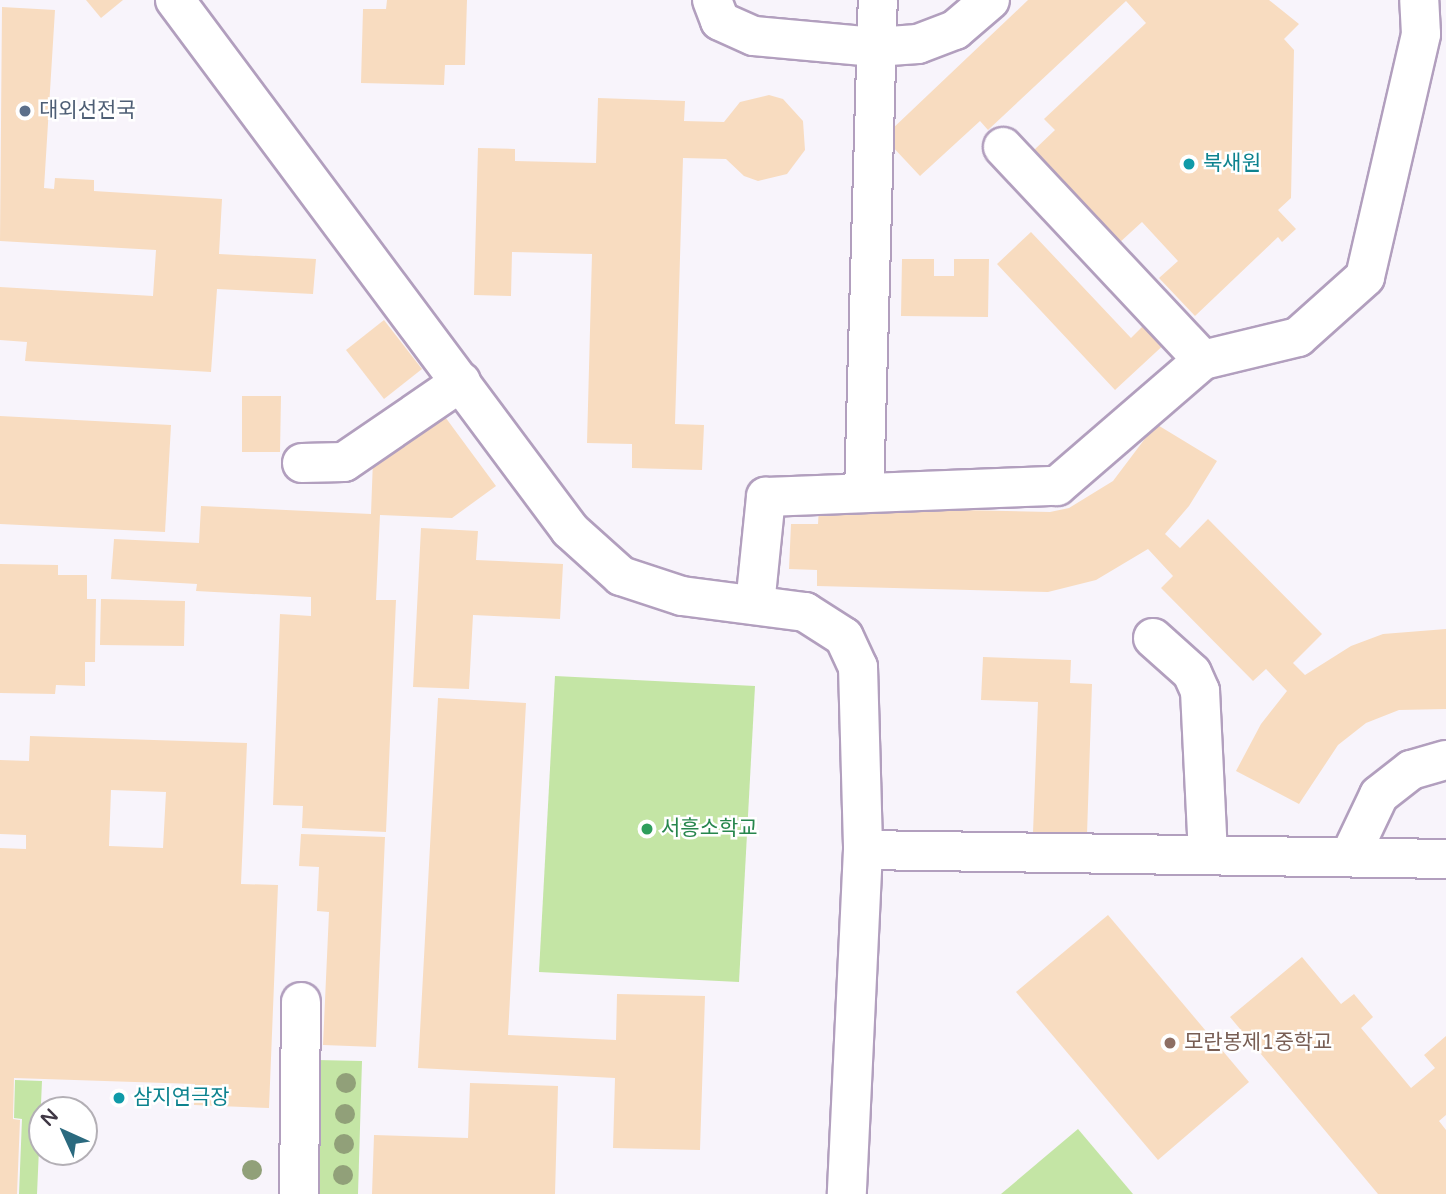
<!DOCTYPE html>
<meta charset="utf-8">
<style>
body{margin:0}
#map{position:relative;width:1446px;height:1194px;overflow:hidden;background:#f8f4fb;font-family:"Varela Round","Noto Sans KR",sans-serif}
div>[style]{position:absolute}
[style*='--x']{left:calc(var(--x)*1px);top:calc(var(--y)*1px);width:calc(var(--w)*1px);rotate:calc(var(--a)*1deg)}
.green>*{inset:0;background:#c4e5a5}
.building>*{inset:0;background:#f8dcc0}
.roads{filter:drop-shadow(2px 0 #b29fbe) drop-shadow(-2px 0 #b29fbe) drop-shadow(0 2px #b29fbe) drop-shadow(0 -2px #b29fbe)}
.minor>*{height:38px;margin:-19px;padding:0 19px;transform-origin:19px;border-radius:19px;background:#fff}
.trees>*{width:20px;height:20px;margin:-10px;border-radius:50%;background:#91a079}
.dots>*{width:19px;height:19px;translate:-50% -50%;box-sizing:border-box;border:4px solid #fff;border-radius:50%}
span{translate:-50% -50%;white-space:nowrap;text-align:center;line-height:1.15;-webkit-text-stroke:5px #fff;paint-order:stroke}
.service-label{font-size:21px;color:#4e5e75}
.left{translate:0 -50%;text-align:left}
.culture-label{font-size:21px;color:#0d838f}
.leisure-label{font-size:21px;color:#27864d}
.education-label{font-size:21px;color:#785e54}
.north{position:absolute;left:28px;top:1096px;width:70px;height:70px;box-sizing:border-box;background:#fff;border:2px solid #b3afb5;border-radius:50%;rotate:315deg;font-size:19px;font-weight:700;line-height:28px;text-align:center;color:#403845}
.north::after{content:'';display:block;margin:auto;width:24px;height:32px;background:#2b6a7f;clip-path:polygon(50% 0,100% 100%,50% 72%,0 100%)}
</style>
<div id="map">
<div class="green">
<i style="clip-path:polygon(555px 676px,755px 686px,739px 982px,539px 972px)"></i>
<i style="clip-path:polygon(317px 1060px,362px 1061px,358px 1194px,312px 1194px)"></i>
<i style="clip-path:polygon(15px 1080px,42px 1081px,37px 1194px,19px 1194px,22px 1119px,14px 1118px)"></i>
<i style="clip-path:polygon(1078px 1129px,1133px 1194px,1001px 1194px)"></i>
</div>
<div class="building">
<i style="clip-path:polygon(86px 0,123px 0,101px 18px)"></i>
<i style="clip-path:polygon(387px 0,467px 0,465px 65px,445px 65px,444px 85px,361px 83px,363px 9px,386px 9px)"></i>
<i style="clip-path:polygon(1028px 0,1269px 0,1299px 24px,1284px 39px,1294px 50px,1291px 198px,1278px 210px,1296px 229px,1282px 242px,1278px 237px,1195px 316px,1159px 278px,1178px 261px,1142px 222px,1119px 243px,1033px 151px,1055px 130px,1044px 119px,1146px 23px,1126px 1px,988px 130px,980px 121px,920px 176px,890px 144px,890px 131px)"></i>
<i style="clip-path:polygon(2px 7px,55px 10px,44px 188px,54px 189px,55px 178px,94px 180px,94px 191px,222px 199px,219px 254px,316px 259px,313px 294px,217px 289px,211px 372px,25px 361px,27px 342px,0 340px,0 287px,153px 296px,156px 250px,0 241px)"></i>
<i style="clip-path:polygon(769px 95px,783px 99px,803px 121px,805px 150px,787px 174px,758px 181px,744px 176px,726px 159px,683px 158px,675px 424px,704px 425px,702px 470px,632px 468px,632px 444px,587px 443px,592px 254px,512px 252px,511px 296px,474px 295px,478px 148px,515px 149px,515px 161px,596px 163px,598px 98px,685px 101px,684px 121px,724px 122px,740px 102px)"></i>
<i style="clip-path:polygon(1031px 232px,1131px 338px,1149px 320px,1169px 340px,1115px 390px,997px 264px)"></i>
<i style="clip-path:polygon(902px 259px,934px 259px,934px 276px,954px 276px,954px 259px,989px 259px,988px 317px,901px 316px)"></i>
<i style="clip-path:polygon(384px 320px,422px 369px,384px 399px,346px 350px)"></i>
<i style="clip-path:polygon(242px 396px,281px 396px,280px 452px,242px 452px)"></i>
<i style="clip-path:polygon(440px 410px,496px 486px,452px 518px,380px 515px,376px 600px,396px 600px,386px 832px,302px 828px,303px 806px,273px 805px,280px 614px,311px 616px,311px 597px,196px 591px,197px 584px,111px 579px,114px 539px,199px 543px,201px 506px,371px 514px,373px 459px)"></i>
<i style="clip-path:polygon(0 416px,171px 425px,165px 532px,0 524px)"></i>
<i style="clip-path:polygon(1156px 424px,1217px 461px,1189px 506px,1165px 534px,1180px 548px,1208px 519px,1322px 634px,1293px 663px,1305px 675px,1351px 646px,1383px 634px,1446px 629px,1446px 709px,1399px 710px,1366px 723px,1338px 745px,1299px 804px,1236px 771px,1261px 724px,1287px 691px,1266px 669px,1253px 681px,1161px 588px,1173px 576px,1148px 549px,1096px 580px,1048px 592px,817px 586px,817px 570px,789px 569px,791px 524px,818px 524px,819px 507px,1050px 512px,1069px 508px,1113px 481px)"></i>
<i style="clip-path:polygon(421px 528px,478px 531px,476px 560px,563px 564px,560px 619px,473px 615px,469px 689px,413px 687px)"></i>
<i style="clip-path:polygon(0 564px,58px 565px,58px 575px,87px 575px,87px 599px,96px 599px,95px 662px,85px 662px,85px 686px,56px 685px,55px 694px,0 693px)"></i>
<i style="clip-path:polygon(101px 599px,185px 601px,184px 646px,100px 645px)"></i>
<i style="clip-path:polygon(983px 657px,1071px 660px,1070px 683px,1092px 684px,1087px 835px,1033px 833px,1038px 702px,981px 700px)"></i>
<i style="clip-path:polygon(438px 698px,526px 703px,508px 1035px,616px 1040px,617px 994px,705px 996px,700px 1150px,613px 1148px,615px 1078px,418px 1068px)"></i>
<i style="clip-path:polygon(evenodd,30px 736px,247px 743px,241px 884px,278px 885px,269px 1108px,194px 1105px,195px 1084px,14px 1078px,13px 1119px,20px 1120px,17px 1194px,0 1194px,0 848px,26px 849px,26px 835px,0 834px,0 760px,29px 761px,30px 736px,111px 790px,166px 792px,163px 848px,109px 846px,111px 790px)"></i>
<i style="clip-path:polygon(301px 834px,385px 837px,376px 1047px,323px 1045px,329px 912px,317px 911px,319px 867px,299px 866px)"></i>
<i style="clip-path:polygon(1108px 915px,1249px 1082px,1158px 1160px,1016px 992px)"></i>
<i style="clip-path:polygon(1302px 957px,1341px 1004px,1354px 994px,1373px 1017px,1361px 1028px,1411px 1088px,1435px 1068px,1424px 1055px,1446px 1036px,1446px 1115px,1439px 1121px,1446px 1130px,1446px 1194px,1378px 1194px,1230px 1017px)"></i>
<i style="clip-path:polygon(470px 1083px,558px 1086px,555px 1194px,372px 1194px,374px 1135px,468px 1138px)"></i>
</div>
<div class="roads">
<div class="minor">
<i style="--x:175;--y:0;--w:661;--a:53.3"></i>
<i style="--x:570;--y:530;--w:69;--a:42"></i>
<i style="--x:621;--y:576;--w:64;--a:18.2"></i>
<i style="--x:682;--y:596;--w:124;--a:7.4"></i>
<i style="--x:805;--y:612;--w:46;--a:32.7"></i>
<i style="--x:844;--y:637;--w:33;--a:65"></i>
<i style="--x:858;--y:667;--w:183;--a:88.4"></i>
<i style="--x:863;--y:850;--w:344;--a:92.7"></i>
<i style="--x:712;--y:0;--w:22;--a:69"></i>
<i style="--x:720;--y:21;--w:37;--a:24"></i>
<i style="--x:754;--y:36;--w:121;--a:5.2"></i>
<i style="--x:875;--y:47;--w:43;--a:-4"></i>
<i style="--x:918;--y:44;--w:40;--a:-21"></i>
<i style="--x:955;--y:30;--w:46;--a:-40.6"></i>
<i style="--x:1003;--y:147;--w:292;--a:46.8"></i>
<i style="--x:302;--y:463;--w:42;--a:-1.4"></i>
<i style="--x:344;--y:462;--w:142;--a:-34.4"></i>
<i style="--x:864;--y:493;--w:493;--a:-88.4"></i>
<i style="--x:755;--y:605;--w:109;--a:-84.2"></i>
<i style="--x:766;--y:497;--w:291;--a:-2.2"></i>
<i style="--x:1057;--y:486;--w:193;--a:-40.8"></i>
<i style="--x:1203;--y:360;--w:98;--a:-13.6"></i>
<i style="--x:1298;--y:337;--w:90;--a:-41.8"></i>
<i style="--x:1365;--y:277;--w:249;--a:-77"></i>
<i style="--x:1421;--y:34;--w:34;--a:-93"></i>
<i style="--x:1153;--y:638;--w:52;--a:41.9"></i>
<i style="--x:1192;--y:673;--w:20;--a:66"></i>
<i style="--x:1200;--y:691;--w:161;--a:87.2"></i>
<i style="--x:863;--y:850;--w:583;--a:0.88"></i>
<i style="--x:1351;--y:854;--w:65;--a:-64.6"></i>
<i style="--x:1379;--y:795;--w:41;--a:-38"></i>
<i style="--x:1411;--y:770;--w:36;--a:-16"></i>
<i style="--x:299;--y:1194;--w:192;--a:-89.4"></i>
</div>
</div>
<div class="trees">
<i style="left:346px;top:1083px"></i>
<i style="left:345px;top:1114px"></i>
<i style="left:344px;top:1144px"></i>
<i style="left:252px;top:1170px"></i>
<i style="left:343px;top:1175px"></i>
</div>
<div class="dots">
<i style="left:25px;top:111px;background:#5c6f8a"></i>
<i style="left:1189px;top:164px;background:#0f9aa8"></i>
<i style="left:647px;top:829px;background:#2e9e5b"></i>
<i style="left:1170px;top:1043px;background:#8d6e63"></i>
<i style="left:119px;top:1098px;background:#0f9aa8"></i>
</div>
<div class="service-label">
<span class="left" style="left:39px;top:111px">대외선전국</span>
</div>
<div class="culture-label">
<span class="left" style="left:1203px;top:164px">북새원</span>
<span class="left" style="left:133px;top:1098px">삼지연극장</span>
</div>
<div class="leisure-label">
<span class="left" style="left:661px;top:829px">서흥소학교</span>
</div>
<div class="education-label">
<span class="left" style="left:1184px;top:1043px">모란봉제1중학교</span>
</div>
<div class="north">N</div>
</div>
